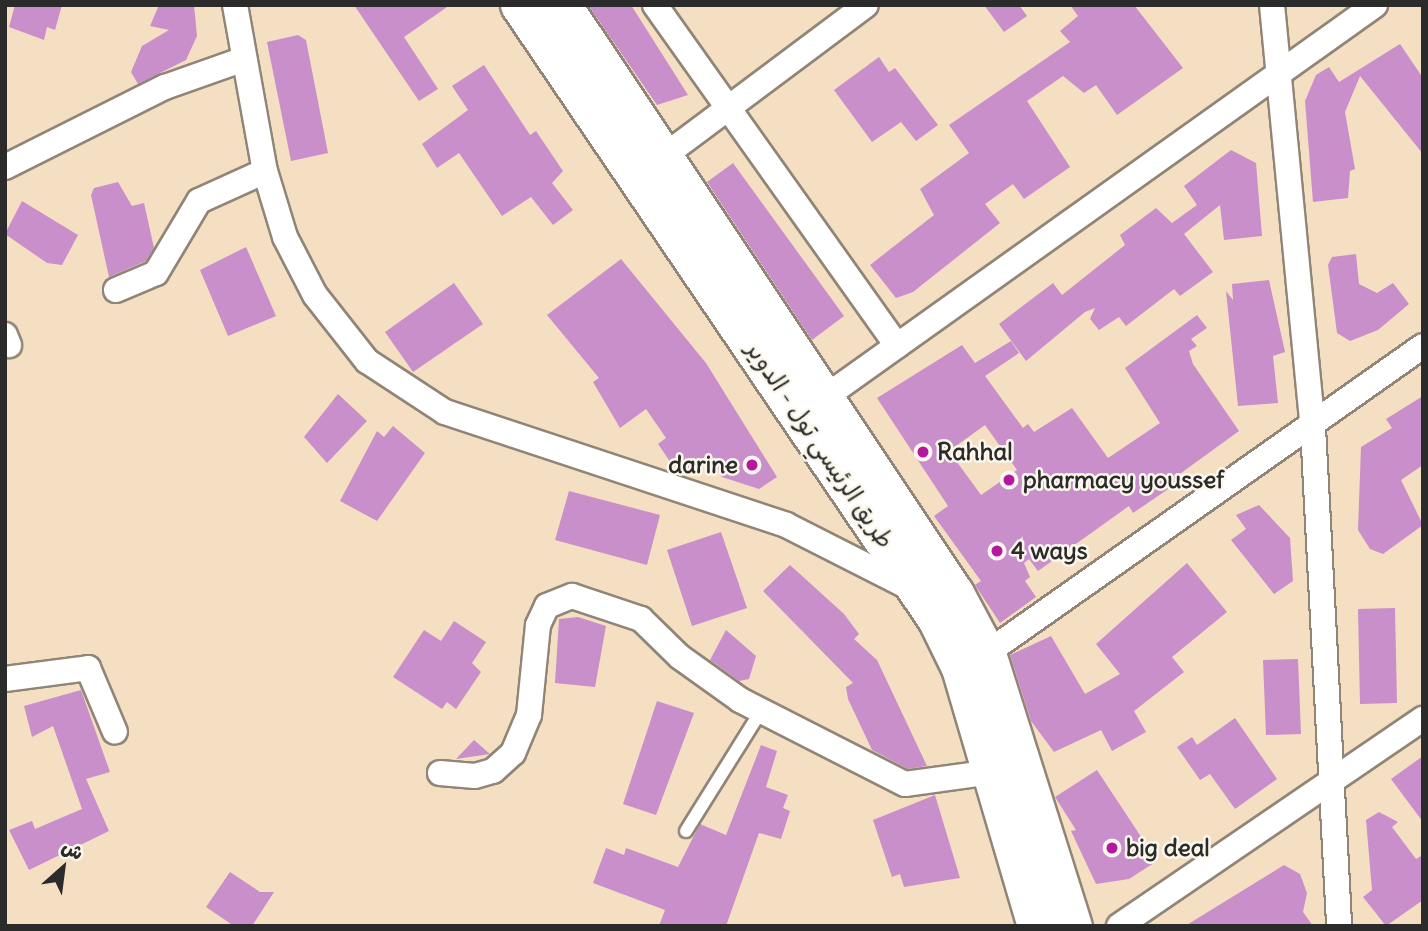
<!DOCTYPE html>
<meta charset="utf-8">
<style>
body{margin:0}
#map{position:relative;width:1428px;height:931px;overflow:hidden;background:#f4dfc3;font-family:Delius,"Playpen Sans Arabic",sans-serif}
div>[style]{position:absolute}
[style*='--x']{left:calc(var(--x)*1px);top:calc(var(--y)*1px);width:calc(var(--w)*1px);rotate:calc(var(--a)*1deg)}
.building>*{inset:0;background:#c88fcb}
.roads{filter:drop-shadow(2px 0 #908577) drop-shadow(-2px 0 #908577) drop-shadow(0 2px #908577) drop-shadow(0 -2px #908577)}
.service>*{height:12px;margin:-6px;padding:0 6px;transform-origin:6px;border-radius:6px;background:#fff}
.minor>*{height:24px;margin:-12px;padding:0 12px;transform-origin:12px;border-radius:12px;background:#fff}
.primary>*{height:38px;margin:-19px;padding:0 19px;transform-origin:19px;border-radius:19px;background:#fff}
.dots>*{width:19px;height:19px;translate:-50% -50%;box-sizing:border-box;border:4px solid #fbf7ec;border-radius:50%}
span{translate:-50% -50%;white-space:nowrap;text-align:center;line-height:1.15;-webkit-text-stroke:5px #fbf7ec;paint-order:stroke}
.street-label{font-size:24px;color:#2b2b2b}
.poi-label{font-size:24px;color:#2b2b2b;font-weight:700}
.left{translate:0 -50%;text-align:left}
.right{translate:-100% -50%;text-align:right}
.frame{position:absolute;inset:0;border:7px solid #2b2b2b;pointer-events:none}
.north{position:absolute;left:28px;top:833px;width:70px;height:70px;-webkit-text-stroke:5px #fbf7ec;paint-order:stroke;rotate:28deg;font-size:19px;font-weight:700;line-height:28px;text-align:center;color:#2b2b2b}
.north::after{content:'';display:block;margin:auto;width:24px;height:32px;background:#2b2b2b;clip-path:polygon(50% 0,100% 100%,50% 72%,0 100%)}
</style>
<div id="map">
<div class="building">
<i style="clip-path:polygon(15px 5px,62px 5px,55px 30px,47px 27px,44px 40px,9px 27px)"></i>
<i style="clip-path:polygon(159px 5px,194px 5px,197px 36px,186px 60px,138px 84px,131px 72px,142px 46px,169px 30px,150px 26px)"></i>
<i style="clip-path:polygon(354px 5px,450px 5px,404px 37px,438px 89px,419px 101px)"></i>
<i style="clip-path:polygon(588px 5px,631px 5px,688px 95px,657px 105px)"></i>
<i style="clip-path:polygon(984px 5px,1019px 5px,1027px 16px,1004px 32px)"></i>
<i style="clip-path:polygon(1070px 5px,1134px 5px,1183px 68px,1117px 115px,1096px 85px,1084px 93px,1063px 76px,1027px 101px,1070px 167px,1024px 199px,1013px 184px,985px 204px,1000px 223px,913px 292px,896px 298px,870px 265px,934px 215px,920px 189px,969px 153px,949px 125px,1070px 42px,1060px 31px,1078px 16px)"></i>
<i style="clip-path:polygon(298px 35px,306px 40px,328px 153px,291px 161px,267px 42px)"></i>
<i style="clip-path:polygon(1400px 44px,1423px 78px,1423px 154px,1360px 76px,1345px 112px,1355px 169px,1350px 171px,1348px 198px,1313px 202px,1305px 101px,1316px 75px,1329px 67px,1339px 82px)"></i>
<i style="clip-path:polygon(879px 57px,889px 72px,895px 68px,938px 125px,916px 141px,901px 122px,872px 142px,834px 90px)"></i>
<i style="clip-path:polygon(484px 65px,530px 135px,536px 131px,563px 171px,552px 183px,573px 210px,553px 225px,531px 197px,502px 216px,459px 153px,437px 168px,422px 144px,468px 110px,452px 86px)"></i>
<i style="clip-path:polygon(1231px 150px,1256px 163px,1262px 236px,1224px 240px,1220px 205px,1184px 234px,1213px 272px,1180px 296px,1174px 289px,1126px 326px,1119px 317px,1099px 330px,1090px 319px,1095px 308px,1085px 312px,1026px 361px,999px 324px,1053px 283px,1062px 295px,1125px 245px,1120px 235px,1156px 208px,1172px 223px,1197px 205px,1184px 186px)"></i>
<i style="clip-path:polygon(733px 163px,844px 316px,812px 340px,707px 182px)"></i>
<i style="clip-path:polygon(118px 182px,132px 206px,144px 203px,154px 248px,146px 261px,109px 277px,91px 195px,94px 188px)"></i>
<i style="clip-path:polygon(22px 201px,78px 235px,62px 265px,47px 263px,5px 234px)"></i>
<i style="clip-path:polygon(246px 247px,276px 316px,228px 336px,200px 270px)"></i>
<i style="clip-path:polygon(1356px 254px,1359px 284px,1377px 293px,1393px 283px,1409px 304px,1378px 330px,1350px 341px,1337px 333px,1328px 265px,1332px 257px)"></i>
<i style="clip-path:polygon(621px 259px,706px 363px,777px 477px,759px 489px,722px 477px,707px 456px,687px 470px,680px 461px,673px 466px,658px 444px,666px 438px,646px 409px,620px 428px,593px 382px,599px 378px,547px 315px)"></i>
<i style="clip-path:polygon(1269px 280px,1285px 352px,1273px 356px,1278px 403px,1238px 406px,1226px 291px,1233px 300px,1232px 284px)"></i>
<i style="clip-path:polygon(454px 283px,483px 324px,413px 372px,385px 332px)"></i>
<i style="clip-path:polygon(evenodd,1197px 315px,1207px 328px,1191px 339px,1197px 346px,1189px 351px,1193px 364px,1239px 431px,1177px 476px,1180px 481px,1133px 513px,1129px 506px,1038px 571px,1029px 559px,1024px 563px,1030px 577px,1025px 581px,1036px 597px,1000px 623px,975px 585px,981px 581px,934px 516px,948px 506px,877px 398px,962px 345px,975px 363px,1011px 341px,1019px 353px,985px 376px,1023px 428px,1028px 424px,1034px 432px,1072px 408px,1108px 458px,1160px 423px,1125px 368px,1197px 315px,985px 425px,1017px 470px,981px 495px,949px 451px,985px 425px)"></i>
<i style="clip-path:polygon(338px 394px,367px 421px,327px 463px,304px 437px)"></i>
<i style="clip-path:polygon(1423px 396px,1423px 465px,1401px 480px,1423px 525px,1383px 554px,1370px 549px,1358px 530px,1361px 447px,1392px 428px,1386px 419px)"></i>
<i style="clip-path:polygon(393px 426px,425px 453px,377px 521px,340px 501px,377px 431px,384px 437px)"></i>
<i style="clip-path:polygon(569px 491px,660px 515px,647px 565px,555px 540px)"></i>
<i style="clip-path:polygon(1259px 505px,1290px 538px,1293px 581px,1274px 594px,1231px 540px,1246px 529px,1236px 515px)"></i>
<i style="clip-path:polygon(721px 532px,747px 608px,692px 626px,667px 550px)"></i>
<i style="clip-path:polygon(1187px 563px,1227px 612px,1172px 657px,1184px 672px,1134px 711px,1146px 732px,1112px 751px,1101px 730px,1054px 752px,1031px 721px,1010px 655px,1051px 636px,1085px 694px,1120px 674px,1096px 644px)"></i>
<i style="clip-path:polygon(790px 565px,844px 614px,859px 634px,854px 639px,877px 660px,927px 766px,908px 769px,872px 750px,848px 699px,846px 687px,853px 683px,763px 591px)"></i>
<i style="clip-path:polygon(1395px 608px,1397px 703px,1360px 704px,1358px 609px)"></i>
<i style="clip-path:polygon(578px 617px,606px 626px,595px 687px,555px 683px,559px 619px)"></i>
<i style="clip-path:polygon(454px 621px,486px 642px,472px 663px,481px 672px,456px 709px,447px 702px,442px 709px,393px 677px,424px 630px,441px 641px)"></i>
<i style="clip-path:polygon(726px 630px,756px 656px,749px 679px,739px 681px,710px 660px)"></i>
<i style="clip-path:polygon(1298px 659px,1301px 734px,1266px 735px,1263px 660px)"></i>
<i style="clip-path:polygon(81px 690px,110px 772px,86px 779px,109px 831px,29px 870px,9px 830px,32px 821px,35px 829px,82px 809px,53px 726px,32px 737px,24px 706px)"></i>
<i style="clip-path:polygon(657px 701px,694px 713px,656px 815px,623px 804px)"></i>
<i style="clip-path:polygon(1235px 718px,1277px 779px,1235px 809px,1210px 774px,1200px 780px,1177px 747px,1192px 737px,1197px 745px)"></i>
<i style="clip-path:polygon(474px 740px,490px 754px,456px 759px)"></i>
<i style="clip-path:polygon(761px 745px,777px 751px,766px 787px,788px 795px,783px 808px,790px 811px,781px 839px,759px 833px,726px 926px,659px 926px,665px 910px,593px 883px,606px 848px,624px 855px,626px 848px,678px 867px,700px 824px,726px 835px)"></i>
<i style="clip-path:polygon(1423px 756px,1423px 822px,1391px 779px)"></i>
<i style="clip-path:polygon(1097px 770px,1157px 861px,1129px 879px,1096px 884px,1071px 831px,1076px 830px,1055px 797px)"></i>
<i style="clip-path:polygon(935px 795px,960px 878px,904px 887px,900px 874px,892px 877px,873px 820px)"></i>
<i style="clip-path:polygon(1379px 812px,1398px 822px,1392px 827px,1416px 859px,1423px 855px,1423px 900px,1386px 926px,1363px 897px,1372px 890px,1366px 820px)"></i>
<i style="clip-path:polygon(1284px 865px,1300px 874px,1307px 893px,1303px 912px,1313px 926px,1185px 926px)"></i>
<i style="clip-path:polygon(230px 872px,260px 892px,274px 892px,252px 926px,234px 926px,206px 907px)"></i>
</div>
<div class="roads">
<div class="service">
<i style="--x:686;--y:831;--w:142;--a:-58"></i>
</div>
<div class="minor">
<i style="--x:235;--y:5;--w:169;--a:79.8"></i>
<i style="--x:265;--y:171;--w:69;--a:73.1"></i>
<i style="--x:285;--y:237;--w:65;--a:62.7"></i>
<i style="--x:315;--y:295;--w:84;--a:51.8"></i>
<i style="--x:367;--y:361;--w:93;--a:33.2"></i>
<i style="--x:445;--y:412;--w:359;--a:18.3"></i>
<i style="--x:786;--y:525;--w:139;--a:26.9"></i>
<i style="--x:655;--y:5;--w:418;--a:54.6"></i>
<i style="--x:1272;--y:5;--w:424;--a:84.5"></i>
<i style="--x:1313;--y:427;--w:500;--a:87"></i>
<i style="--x:652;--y:165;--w:267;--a:-36.8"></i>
<i style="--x:5;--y:167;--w:179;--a:-26.6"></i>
<i style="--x:165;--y:87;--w:84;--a:-19.5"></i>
<i style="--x:116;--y:290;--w:43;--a:-23"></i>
<i style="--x:156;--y:273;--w:84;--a:-59.2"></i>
<i style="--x:199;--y:201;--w:72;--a:-24.4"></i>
<i style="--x:5;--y:335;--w:11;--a:68"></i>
<i style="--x:828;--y:395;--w:672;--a:-35.49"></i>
<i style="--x:977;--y:660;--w:545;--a:-35.15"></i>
<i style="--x:5;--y:679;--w:84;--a:-7.5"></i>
<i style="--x:88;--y:668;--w:69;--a:67.1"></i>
<i style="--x:440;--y:773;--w:35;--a:5"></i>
<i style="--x:475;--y:776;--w:19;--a:-16"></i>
<i style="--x:493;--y:771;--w:27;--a:-42"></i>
<i style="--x:513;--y:753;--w:41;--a:-67.2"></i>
<i style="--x:529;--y:715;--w:90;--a:-84.3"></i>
<i style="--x:538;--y:625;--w:21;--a:-65"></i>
<i style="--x:547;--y:606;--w:27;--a:-22"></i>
<i style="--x:572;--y:596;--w:73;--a:18.4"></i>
<i style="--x:641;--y:619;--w:54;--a:44.3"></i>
<i style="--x:680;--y:657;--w:74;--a:35.6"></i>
<i style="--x:740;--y:700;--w:185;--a:27"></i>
<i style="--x:905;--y:784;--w:89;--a:-7.8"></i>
<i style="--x:1119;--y:926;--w:368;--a:-34.3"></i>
</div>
<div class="primary">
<i style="--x:520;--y:5;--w:742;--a:55.82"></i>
<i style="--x:937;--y:619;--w:55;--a:63.9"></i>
<i style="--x:961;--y:668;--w:269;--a:73.6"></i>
<i style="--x:562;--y:5;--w:708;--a:56.29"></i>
<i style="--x:955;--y:594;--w:68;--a:61.9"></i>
<i style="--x:987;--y:654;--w:285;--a:72.5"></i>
</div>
</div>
<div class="dots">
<i style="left:923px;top:452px;background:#b5179e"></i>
<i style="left:752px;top:465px;background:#b5179e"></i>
<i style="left:1009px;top:480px;background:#b5179e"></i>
<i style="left:997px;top:551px;background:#b5179e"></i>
<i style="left:1112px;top:848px;background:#b5179e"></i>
</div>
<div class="street-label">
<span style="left:820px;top:445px;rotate:56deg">طريق الرئيسي تول - الدوير</span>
</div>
<div class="poi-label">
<span class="left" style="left:937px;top:452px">Rahhal</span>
<span class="right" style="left:738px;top:465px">darine</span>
<span class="left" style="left:1023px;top:480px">pharmacy youssef</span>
<span class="left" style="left:1011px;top:551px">4 ways</span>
<span class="left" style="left:1126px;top:848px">big deal</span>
</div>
<div class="frame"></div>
<div class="north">ش</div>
</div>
